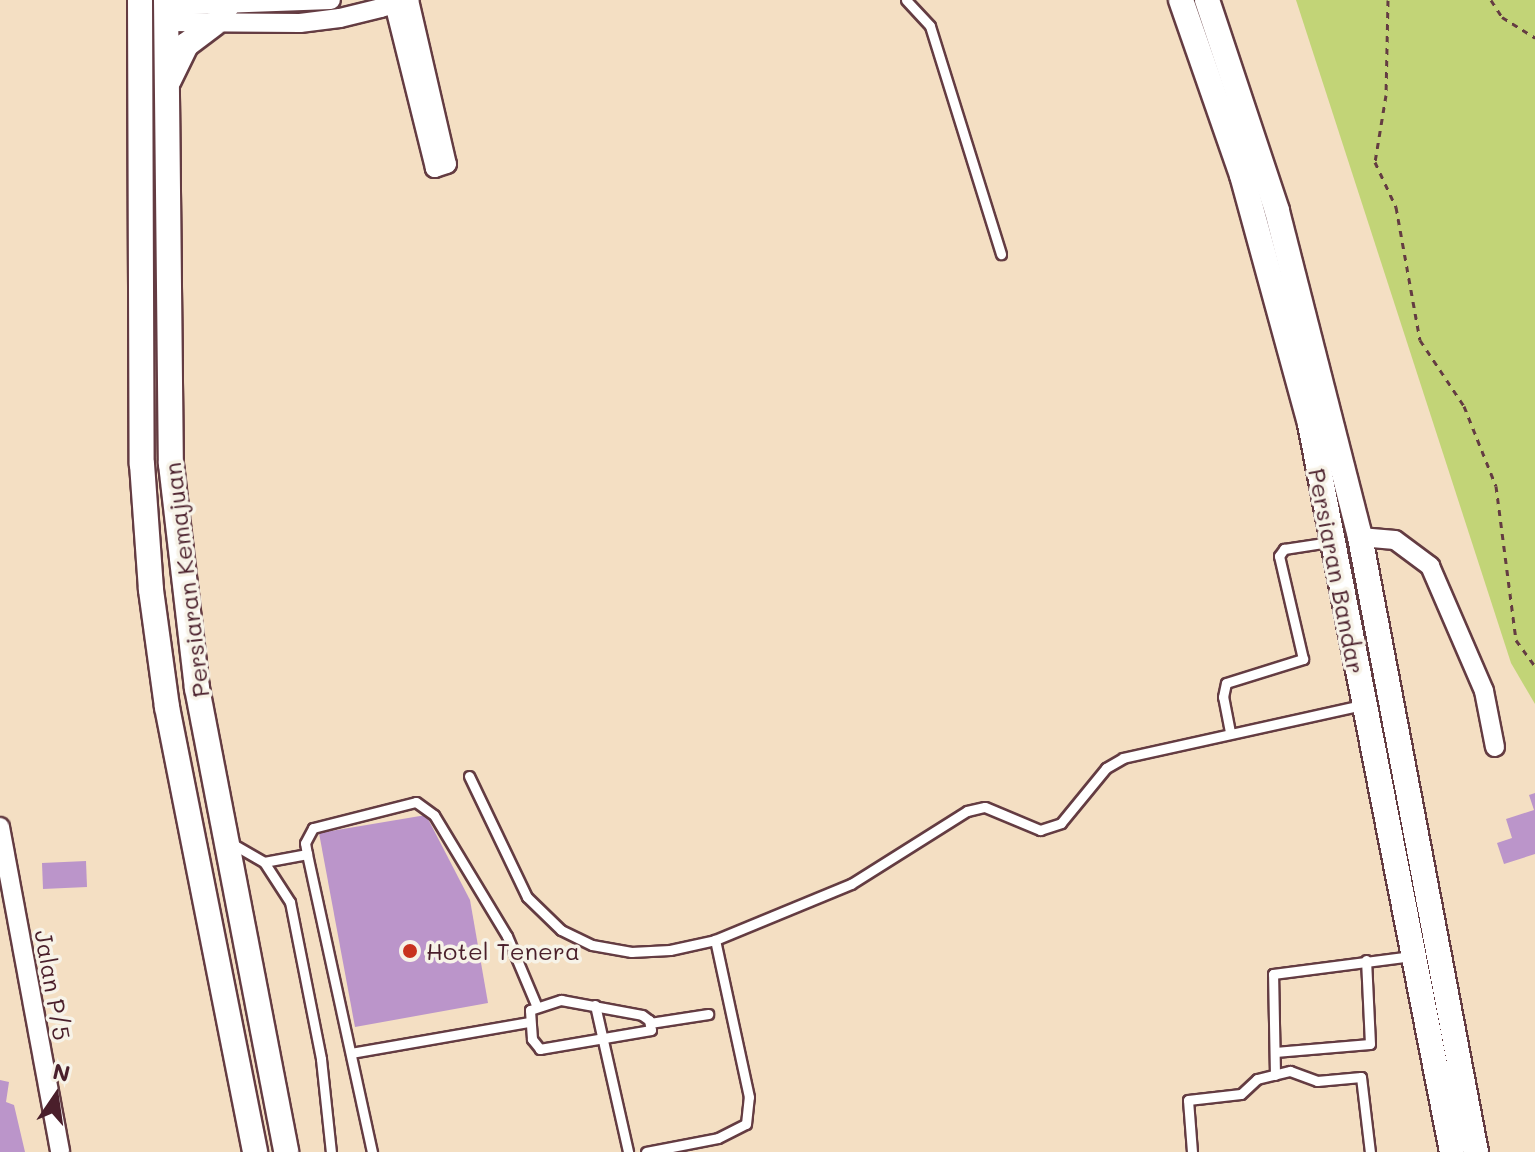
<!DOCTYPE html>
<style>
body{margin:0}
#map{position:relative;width:1535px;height:1152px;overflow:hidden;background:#f4dfc3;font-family:Mali,sans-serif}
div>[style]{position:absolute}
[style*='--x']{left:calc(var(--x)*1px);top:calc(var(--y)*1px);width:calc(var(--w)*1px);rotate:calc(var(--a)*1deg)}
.green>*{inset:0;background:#c2d477}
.building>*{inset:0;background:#bb95ca}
.path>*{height:3px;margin-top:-1.5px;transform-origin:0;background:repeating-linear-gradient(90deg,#643c42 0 6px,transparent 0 12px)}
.roads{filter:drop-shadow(2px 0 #643c42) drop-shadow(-2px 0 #643c42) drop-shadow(0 2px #643c42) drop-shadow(0 -2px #643c42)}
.service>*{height:9px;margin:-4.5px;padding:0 4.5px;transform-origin:4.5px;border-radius:4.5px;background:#fff}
.minor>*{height:18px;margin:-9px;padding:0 9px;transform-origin:9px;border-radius:9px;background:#fff}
.secondary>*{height:24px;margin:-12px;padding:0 12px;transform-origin:12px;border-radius:12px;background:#fff}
.dots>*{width:22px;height:22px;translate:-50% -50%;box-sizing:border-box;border:4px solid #f7f3e8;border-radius:50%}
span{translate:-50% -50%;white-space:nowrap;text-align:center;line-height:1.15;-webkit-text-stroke:7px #f7f3e8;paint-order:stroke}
.street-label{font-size:24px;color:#4a1f2b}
.poi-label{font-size:24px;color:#4a1f2b}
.left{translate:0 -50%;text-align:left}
.north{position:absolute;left:16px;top:1056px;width:80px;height:80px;-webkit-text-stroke:6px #f7f3e8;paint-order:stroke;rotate:13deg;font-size:22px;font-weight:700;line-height:32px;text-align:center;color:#4a1f2b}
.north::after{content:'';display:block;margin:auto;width:28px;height:36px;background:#4a1f2b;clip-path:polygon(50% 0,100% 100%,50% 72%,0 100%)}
</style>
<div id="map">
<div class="green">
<i style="clip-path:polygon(1296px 0,1535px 0,1535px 704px,1511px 663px)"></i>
</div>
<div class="building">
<i style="clip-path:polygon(1535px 793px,1535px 854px,1504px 864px,1497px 843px,1512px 838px,1506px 819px,1534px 810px,1529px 795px)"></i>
<i style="clip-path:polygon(426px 815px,470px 900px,488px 1003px,355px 1027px,319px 833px)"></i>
<i style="clip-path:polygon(86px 861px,87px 887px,43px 889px,42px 863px)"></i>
<i style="clip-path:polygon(0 1080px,9px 1082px,6px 1102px,14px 1105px,25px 1152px,0 1152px)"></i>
</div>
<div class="path">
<i style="--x:1388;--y:0;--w:95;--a:91.2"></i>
<i style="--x:1386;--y:95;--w:68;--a:99.3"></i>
<i style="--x:1375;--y:162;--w:50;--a:65"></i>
<i style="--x:1396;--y:207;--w:135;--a:79.8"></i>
<i style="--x:1420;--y:340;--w:79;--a:56.3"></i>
<i style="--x:1464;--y:406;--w:86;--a:68.2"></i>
<i style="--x:1496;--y:486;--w:155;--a:82.6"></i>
<i style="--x:1516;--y:640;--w:32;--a:54"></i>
<i style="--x:1491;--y:0;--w:20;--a:57"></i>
<i style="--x:1502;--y:17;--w:39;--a:32"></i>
</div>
<div class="roads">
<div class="service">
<i style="--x:906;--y:0;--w:35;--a:47"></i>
<i style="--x:930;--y:26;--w:239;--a:72.7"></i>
<i style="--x:1230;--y:732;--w:36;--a:-101"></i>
<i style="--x:1223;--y:697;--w:14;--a:-78"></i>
<i style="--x:1226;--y:683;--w:81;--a:-17.3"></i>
<i style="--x:1303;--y:659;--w:106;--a:-103.1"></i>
<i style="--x:1279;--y:556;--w:9;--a:-54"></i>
<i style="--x:1284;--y:549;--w:47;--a:-8.7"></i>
<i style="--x:469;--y:776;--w:134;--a:64.4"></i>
<i style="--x:527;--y:897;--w:47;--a:44.1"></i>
<i style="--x:561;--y:930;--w:34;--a:26"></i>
<i style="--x:592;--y:945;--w:40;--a:10"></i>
<i style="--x:631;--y:952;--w:39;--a:-3"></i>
<i style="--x:670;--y:950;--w:46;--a:-12.5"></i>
<i style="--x:715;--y:940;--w:147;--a:-22.4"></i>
<i style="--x:851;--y:884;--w:137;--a:-32.2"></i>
<i style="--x:967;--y:811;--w:18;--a:-13"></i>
<i style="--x:985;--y:807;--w:60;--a:22.7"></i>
<i style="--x:1040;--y:830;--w:22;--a:-18"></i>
<i style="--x:1061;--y:823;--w:71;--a:-50.7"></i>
<i style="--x:1106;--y:768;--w:20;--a:-30"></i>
<i style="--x:1123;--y:758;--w:245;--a:-12.5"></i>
<i style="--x:231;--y:843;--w:38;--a:30"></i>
<i style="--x:264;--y:862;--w:48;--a:57"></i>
<i style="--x:290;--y:902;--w:160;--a:78.8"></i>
<i style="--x:321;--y:1059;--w:94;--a:83.9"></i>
<i style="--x:307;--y:854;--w:11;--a:-100"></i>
<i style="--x:305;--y:843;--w:17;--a:-62"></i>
<i style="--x:313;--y:828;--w:106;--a:-14.2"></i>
<i style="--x:416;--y:802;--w:22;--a:36"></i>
<i style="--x:434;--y:815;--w:141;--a:58.9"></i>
<i style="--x:507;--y:936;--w:77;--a:67.1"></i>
<i style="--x:264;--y:862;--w:44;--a:-10.5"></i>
<i style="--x:307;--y:854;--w:305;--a:77.7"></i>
<i style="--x:561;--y:1000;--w:82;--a:10.5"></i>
<i style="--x:642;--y:1015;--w:9;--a:36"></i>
<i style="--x:649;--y:1020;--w:10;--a:79"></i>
<i style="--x:651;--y:1030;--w:113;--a:170.3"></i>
<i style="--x:540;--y:1049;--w:13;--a:-129"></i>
<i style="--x:532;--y:1039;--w:29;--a:-94"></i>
<i style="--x:530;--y:1010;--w:33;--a:-18"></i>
<i style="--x:595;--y:1005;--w:151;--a:77.3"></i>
<i style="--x:650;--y:1023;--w:59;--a:-8.8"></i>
<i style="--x:1275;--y:1052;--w:95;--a:-4.8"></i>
<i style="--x:1370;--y:1044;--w:84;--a:-92.7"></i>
<i style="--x:351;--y:1053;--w:181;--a:-9.9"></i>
<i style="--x:1275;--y:1075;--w:101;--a:-91.1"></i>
<i style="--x:1273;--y:974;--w:140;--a:-7.4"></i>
<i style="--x:646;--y:1152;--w:73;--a:-11"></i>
<i style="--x:718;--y:1138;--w:31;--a:-27"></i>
<i style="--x:746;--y:1124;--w:27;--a:-84"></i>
<i style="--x:749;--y:1097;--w:161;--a:-102.2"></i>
<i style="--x:1192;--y:1152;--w:52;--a:-94.4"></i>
<i style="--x:1188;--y:1100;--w:53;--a:-6.5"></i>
<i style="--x:1241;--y:1094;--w:22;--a:-43"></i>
<i style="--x:1257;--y:1079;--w:34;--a:-14"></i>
<i style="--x:1290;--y:1071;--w:29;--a:20"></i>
<i style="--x:1317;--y:1081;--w:44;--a:-5.2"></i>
<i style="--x:1361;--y:1077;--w:76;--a:83.2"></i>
</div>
<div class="minor">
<i style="--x:166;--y:6;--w:165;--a:-2.1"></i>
<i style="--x:166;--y:22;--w:134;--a:0.4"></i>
<i style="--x:300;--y:23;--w:40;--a:-7.1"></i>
<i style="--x:340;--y:18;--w:42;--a:-13.7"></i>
<i style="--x:381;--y:8;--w:14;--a:-17"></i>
<i style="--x:394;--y:4;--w:16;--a:-15"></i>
<i style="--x:409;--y:0;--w:168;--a:77"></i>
<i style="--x:447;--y:164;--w:13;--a:162"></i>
<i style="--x:435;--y:168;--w:173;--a:-104"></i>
<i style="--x:1360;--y:537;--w:35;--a:5"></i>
<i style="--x:1395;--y:540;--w:44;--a:36.6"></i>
<i style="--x:1430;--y:566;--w:136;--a:66.6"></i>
<i style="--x:1484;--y:691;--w:57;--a:78.9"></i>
<i style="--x:0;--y:827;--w:330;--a:79.5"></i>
</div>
<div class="secondary">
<i style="--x:140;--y:0;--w:464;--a:89.8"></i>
<i style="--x:142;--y:464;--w:126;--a:85.9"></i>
<i style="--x:151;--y:590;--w:118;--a:82.2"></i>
<i style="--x:167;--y:707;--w:454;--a:78.8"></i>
<i style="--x:166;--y:0;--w:464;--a:89.4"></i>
<i style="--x:171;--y:464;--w:226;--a:83.4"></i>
<i style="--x:197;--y:688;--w:472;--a:79.1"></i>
<i style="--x:212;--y:0;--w:16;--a:22"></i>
<i style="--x:1181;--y:0;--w:185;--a:70.8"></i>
<i style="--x:1242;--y:175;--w:258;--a:74.7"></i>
<i style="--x:1310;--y:424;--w:742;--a:78.96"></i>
<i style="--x:1207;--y:0;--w:222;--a:71.6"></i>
<i style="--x:1277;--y:211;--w:336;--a:75.7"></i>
<i style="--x:1360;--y:537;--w:626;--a:79.32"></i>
<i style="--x:169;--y:80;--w:39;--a:-64"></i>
<i style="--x:186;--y:45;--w:35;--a:-37"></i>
</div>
</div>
<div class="dots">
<i style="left:410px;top:951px;background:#c8321e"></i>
</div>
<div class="street-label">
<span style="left:1337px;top:571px;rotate:79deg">Persiaran Bandar</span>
<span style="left:186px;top:580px;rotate:-97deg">Persiaran Kemajuan</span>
<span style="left:53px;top:985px;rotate:80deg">Jalan P/5</span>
</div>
<div class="poi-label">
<span class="left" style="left:426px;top:951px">Hotel Tenera</span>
</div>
<div class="north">N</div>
</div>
